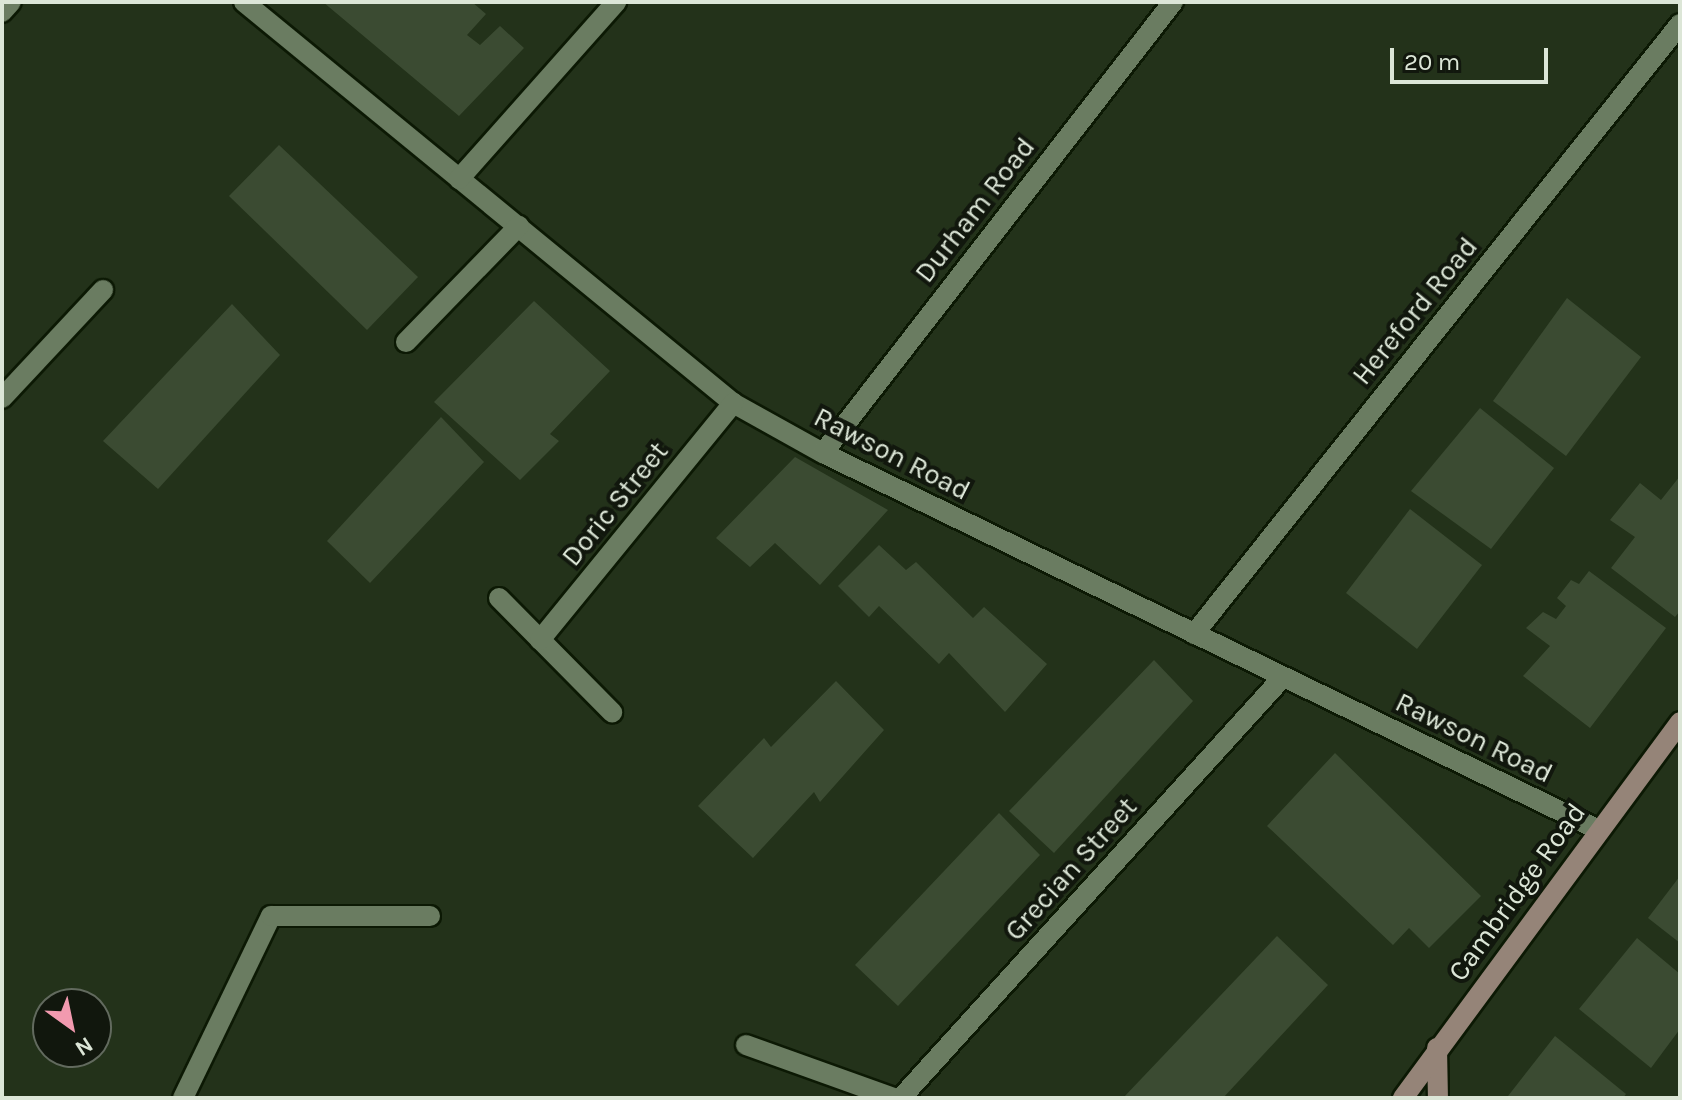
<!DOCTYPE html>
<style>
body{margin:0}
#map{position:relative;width:1682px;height:1100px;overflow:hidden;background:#23321a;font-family:Karla,sans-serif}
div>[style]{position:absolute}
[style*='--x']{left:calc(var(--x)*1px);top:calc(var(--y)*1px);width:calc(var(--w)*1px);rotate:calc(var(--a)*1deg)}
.building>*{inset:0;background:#3b4b32}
.roads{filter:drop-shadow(2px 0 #0c1904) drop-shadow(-2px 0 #0c1904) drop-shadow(0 2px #0c1904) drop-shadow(0 -2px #0c1904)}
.street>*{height:20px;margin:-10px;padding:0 10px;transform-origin:10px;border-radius:10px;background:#6a7c61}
.secondary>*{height:20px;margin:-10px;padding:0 10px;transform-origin:10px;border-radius:10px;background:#958478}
span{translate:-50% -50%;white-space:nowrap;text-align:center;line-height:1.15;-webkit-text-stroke:8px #11170d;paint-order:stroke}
.street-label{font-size:28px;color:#dce6d7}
.frame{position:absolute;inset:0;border:4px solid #dce6d7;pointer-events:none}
.north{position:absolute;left:32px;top:988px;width:80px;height:80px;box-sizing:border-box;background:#11170d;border:2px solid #626a5e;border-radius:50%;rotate:147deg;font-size:22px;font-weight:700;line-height:32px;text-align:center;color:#dce6d7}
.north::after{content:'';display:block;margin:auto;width:28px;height:36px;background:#f29aaf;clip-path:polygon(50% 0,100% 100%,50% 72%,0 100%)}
.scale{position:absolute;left:1390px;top:48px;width:158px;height:36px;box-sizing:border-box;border:4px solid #dce6d7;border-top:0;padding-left:10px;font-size:24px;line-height:28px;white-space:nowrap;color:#dce6d7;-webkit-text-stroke:6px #11170d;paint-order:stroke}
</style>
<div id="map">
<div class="building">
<i style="clip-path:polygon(323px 2px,472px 2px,486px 14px,467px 35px,480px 45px,500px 26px,524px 48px,459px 116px)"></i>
<i style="clip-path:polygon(279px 145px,418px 277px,367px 330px,229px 196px)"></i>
<i style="clip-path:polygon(1567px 298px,1641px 357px,1566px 456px,1493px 401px)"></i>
<i style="clip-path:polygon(534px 301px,610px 371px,550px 434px,559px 441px,520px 480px,434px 402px)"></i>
<i style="clip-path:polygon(232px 304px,280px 355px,158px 489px,103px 441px)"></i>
<i style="clip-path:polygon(1480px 408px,1554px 468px,1491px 549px,1411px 491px)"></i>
<i style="clip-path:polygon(441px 417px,484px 462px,370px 583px,327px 541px)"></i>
<i style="clip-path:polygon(795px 457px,888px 510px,820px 585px,775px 543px,750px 567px,716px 538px)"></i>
<i style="clip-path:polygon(1680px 476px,1680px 611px,1675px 617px,1611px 568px,1635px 537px,1610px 520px,1640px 483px,1661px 500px)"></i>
<i style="clip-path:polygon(1410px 509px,1482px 565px,1417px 649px,1346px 593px)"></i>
<i style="clip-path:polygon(879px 545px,906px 570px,916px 562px,973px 618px,984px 607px,1047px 664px,1005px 712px,949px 653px,939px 664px,879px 606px,869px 617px,838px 586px)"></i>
<i style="clip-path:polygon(1589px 571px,1666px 628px,1590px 728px,1523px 676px,1550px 646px,1526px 628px,1543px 612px,1556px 619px,1566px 606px,1557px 598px,1571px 580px,1579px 584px)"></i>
<i style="clip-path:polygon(1154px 660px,1193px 701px,1054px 853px,1009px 811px)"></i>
<i style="clip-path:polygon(836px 681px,884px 730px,820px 802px,814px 792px,753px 858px,698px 806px,764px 738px,771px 747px)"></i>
<i style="clip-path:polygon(1335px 753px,1481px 896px,1429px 948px,1409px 928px,1393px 945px,1267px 826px)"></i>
<i style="clip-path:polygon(999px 813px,1040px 855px,898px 1006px,855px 965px)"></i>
<i style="clip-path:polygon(1680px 876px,1680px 943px,1648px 918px)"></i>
<i style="clip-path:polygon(1277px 936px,1328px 985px,1223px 1098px,1123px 1098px)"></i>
<i style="clip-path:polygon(1637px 938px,1680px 974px,1680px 1029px,1651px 1068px,1579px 1009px)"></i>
<i style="clip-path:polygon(1555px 1036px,1626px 1094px,1623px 1098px,1508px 1096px)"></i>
</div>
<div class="roads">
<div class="street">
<i style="--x:244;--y:2;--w:632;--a:39.35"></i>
<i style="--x:733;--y:403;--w:103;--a:29.1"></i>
<i style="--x:823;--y:453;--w:860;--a:25.91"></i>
<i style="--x:2;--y:12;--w:13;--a:-48"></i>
<i style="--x:459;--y:179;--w:237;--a:-48.4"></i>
<i style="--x:406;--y:342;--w:162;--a:-45.8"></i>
<i style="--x:2;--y:398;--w:148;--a:-46.9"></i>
<i style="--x:823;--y:453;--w:571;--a:-52.19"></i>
<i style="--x:499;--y:598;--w:161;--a:45.3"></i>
<i style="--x:1194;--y:634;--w:780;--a:-51.45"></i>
<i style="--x:540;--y:640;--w:306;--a:-50.8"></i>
<i style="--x:746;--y:1045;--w:157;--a:19.7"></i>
<i style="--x:183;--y:1098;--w:202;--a:-64.2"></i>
<i style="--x:271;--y:916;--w:159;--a:0"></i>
<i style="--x:901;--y:1098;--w:568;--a:-47.78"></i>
</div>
<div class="secondary">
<i style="--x:1437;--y:1048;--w:50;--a:88.9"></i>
<i style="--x:1403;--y:1098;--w:467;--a:-53.6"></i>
</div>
</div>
<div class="street-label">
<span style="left:975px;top:210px;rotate:-52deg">Durham Road</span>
<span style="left:1415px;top:311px;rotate:-51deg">Hereford Road</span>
<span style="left:892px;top:454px;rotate:27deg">Rawson Road</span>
<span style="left:615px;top:504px;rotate:-51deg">Doric Street</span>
<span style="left:1474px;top:738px;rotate:26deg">Rawson Road</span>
<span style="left:1071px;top:869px;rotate:-48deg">Grecian Street</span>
<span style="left:1517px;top:892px;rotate:-54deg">Cambridge Road</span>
</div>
<div class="frame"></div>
<div class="north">N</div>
<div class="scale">20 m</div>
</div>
